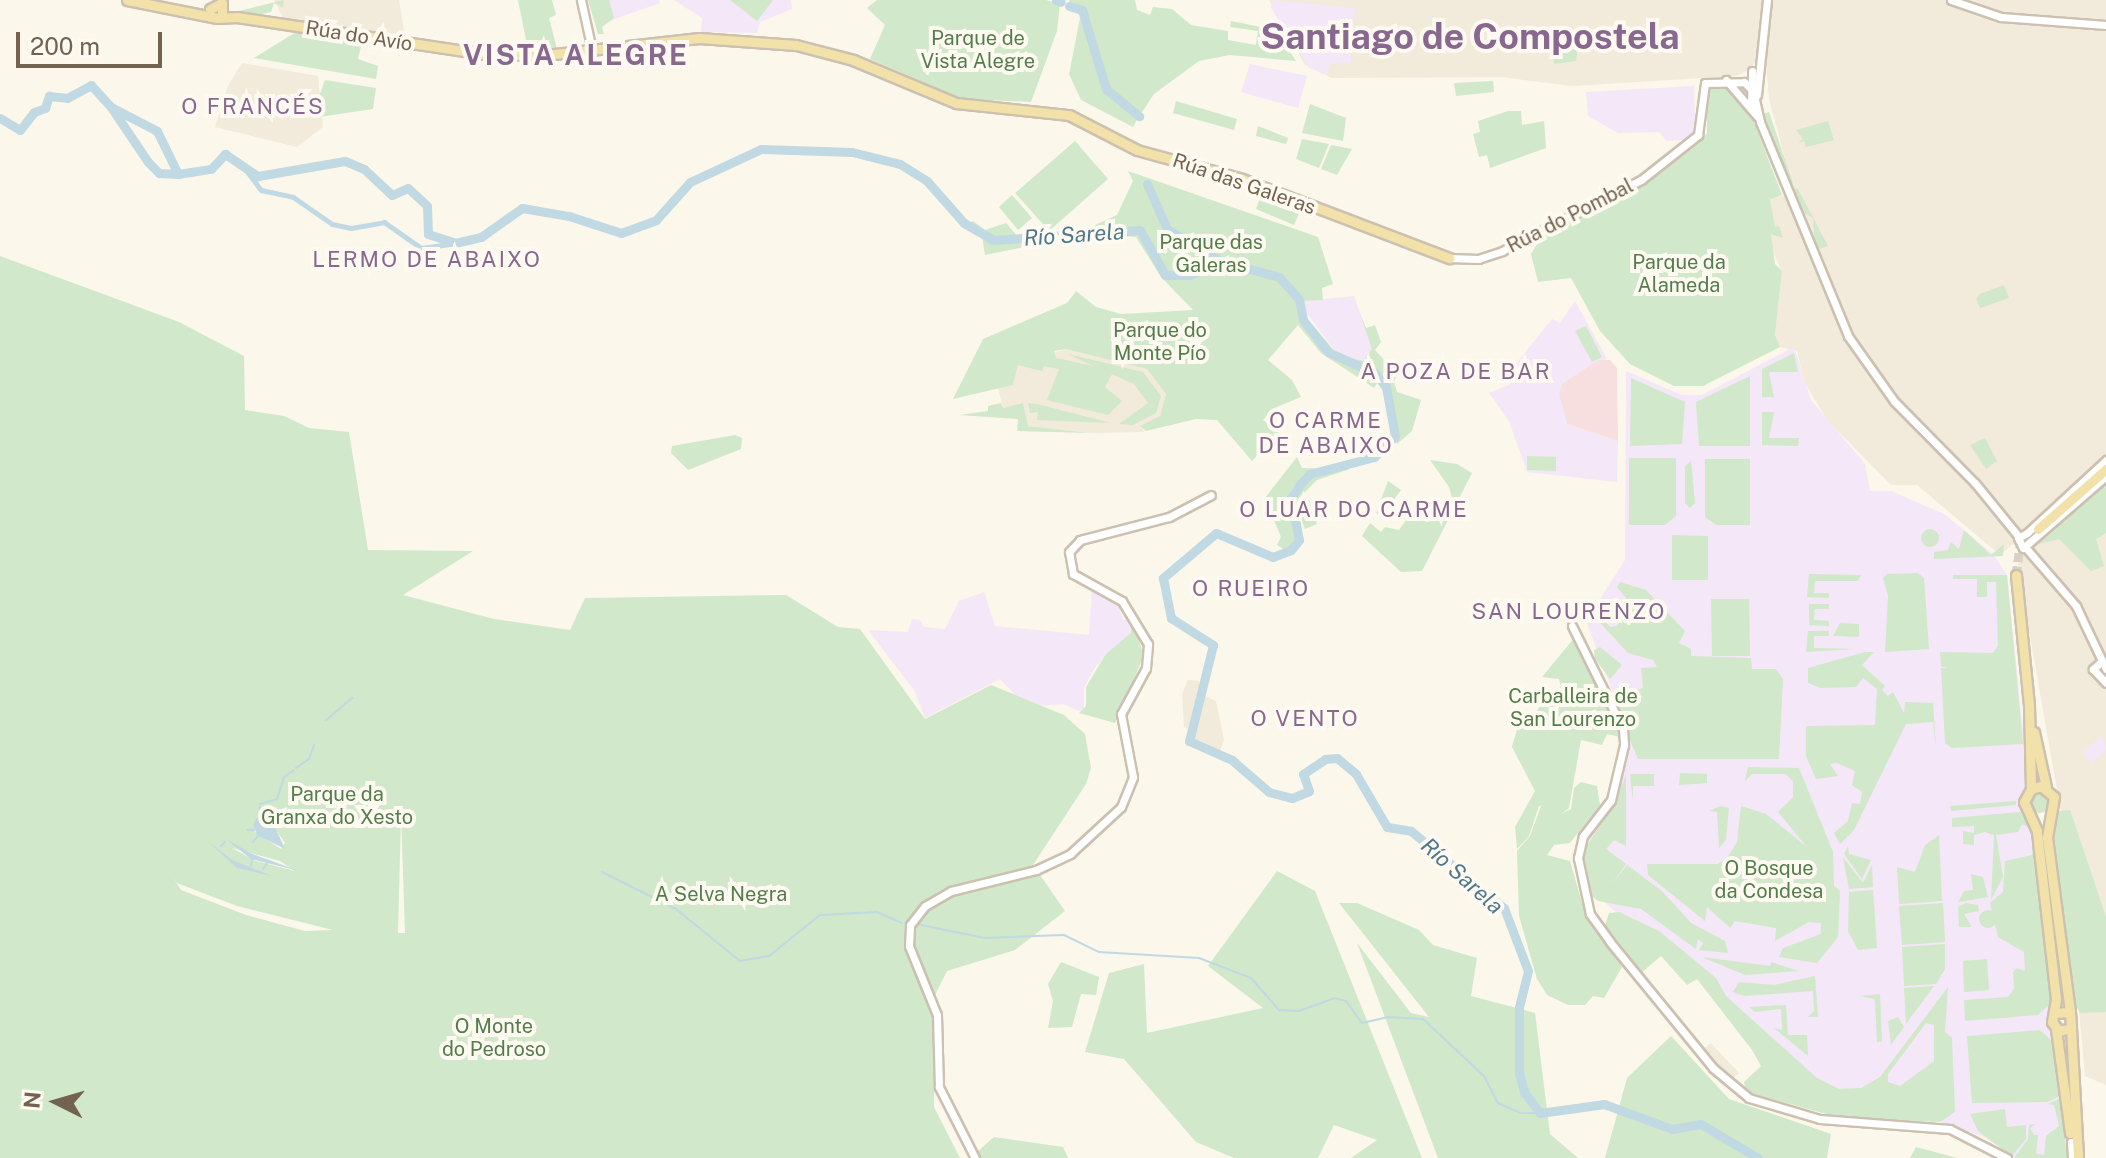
<!DOCTYPE html>
<meta charset="utf-8">
<style>
body{margin:0}
#map{position:relative;width:2106px;height:1158px;overflow:hidden;background:#fbf7eb;font-family:"Public Sans",sans-serif}
div>[style]{position:absolute}
[style*='--x']{left:calc(var(--x)*1px);top:calc(var(--y)*1px);width:calc(var(--w)*1px);rotate:calc(var(--a)*1deg)}
.residential>*{inset:0;background:#f2eada}
.education>*{inset:0;background:#f4e7f7}
.medical>*{inset:0;background:#f8dfdf}
.green>*{inset:0;background:#d1e8ca}
.round{border-radius:50%}
.water>*{inset:0;background:#c0d9e3}
.stream>*{height:2px;margin:-1px;padding:0 1px;transform-origin:1px;border-radius:1px;background:#c0d9e3}
.canal>*{height:5px;margin:-2.5px;padding:0 2.5px;transform-origin:2.5px;border-radius:2.5px;background:#c0d9e3}
.river>*{height:9px;margin:-4.5px;padding:0 4.5px;transform-origin:4.5px;border-radius:4.5px;background:#c0d9e3}
.major-tunnel>*{height:9px;margin-top:-4.5px;transform-origin:0;background:repeating-linear-gradient(90deg,#d9d2c4 0 9px,transparent 0 13.5px)}
.roads{filter:drop-shadow(2px 0 #ccc1b1) drop-shadow(-2px 0 #ccc1b1) drop-shadow(0 2px #ccc1b1) drop-shadow(0 -2px #ccc1b1)}
.minor>*{height:7px;margin:-3.5px;padding:0 3.5px;transform-origin:3.5px;border-radius:3.5px;background:#fff}
.major>*{height:9px;margin:-4.5px;padding:0 4.5px;transform-origin:4.5px;border-radius:4.5px;background:#f2e2aa}
span{translate:-50% -50%;white-space:nowrap;text-align:center;line-height:1.15;-webkit-text-stroke:8px #fefaf1;paint-order:stroke}
.street-label{font-size:20px;color:#746250}
.park-label{font-size:20px;color:#537e4c}
.neighbourhood-label{font-size:22px;color:#88688f;letter-spacing:2px}
.water-label{font-size:22px;color:#4f788b;font-style:italic}
.district-label{font-size:28px;color:#88688f;font-weight:700;letter-spacing:2px}
.town-label{font-size:36px;color:#88688f;font-weight:700}
.north{position:absolute;left:16px;top:1062px;width:80px;height:80px;-webkit-text-stroke:6px #fefaf1;paint-order:stroke;rotate:275deg;font-size:22px;font-weight:700;line-height:32px;text-align:center;color:#746250}
.north::after{content:'';display:block;margin:auto;width:28px;height:36px;background:#746250;clip-path:polygon(50% 0,100% 100%,50% 72%,0 100%)}
.scale{position:absolute;left:16px;top:32px;width:146px;height:36px;box-sizing:border-box;border:4px solid #746250;border-top:0;padding-left:10px;font-size:24px;line-height:28px;white-space:nowrap;color:#746250;-webkit-text-stroke:6px #fefaf1;paint-order:stroke}
</style>
<div id="map">
<div class="residential">
<i style="clip-path:polygon(274px 0,399px 0,405px 37px,284px 20px)"></i>
<i style="clip-path:polygon(1269px 0,1764px 0,1757px 60px,1749px 70px,1736px 76px,1572px 86px,1501px 77px,1332px 78px,1305px 65px)"></i>
<i style="clip-path:polygon(1772px 0,2106px 0,2106px 466px,2000px 555px,1917px 485px,1891px 485px,1827px 420px,1805px 383px,1797px 351px,1780px 347px,1775px 335px,1782px 272px,1771px 246px,1770px 200px,1794px 192px,1769px 99px,1766px 61px)"></i>
<i style="clip-path:polygon(242px 63px,318px 76px,323px 127px,297px 147px,215px 127px,228px 86px)"></i>
<i style="clip-path:polygon(1066px 349px,1147px 369px,1166px 394px,1160px 416px,1141px 426px,1144px 432px,1089px 433px,1027px 426px,1023px 404px,1003px 408px,998px 388px,1013px 384px,1018px 365px)"></i>
<i style="clip-path:polygon(2106px 489px,2106px 1085px,2085px 1076px,2062px 818px,2018px 568px,2020px 548px,2036px 536px,2052px 535px)"></i>
<i style="clip-path:polygon(1188px 680px,1199px 681px,1199px 693px,1216px 701px,1224px 740px,1220px 751px,1192px 740px,1191px 730px,1184px 727px,1182px 694px)"></i>
<i style="clip-path:polygon(1711px 1043px,1739px 1073px,1731px 1080px,1703px 1049px)"></i>
</div>
<div class="education">
<i style="clip-path:polygon(594px 0,659px 0,660px 3px,603px 23px)"></i>
<i style="clip-path:polygon(674px 0,791px 0,792px 9px,760px 22px,757px 33px,701px 32px,702px 18px)"></i>
<i style="clip-path:polygon(1273px 0,1355px 8px,1351px 62px,1330px 64px,1327px 75px,1309px 68px,1271px 8px)"></i>
<i style="clip-path:polygon(1250px 64px,1307px 76px,1298px 108px,1241px 92px)"></i>
<i style="clip-path:polygon(1694px 86px,1695px 130px,1683px 140px,1667px 141px,1659px 132px,1618px 133px,1588px 116px,1586px 92px)"></i>
<i style="clip-path:polygon(1354px 296px,1373px 350px,1363px 362px,1338px 355px,1303px 308px,1303px 301px)"></i>
<i style="clip-path:polygon(1575px 301px,1607px 359px,1562px 384px,1561px 401px,1567px 424px,1618px 441px,1617px 482px,1527px 472px,1509px 421px,1489px 393px,1509px 385px,1515px 375px,1511px 370px,1552px 319px,1560px 323px)"></i>
<i style="clip-path:polygon(1794px 347px,1811px 400px,1865px 464px,1870px 491px,1891px 491px,1944px 514px,1993px 554px,2007px 575px,2066px 1145px,2051px 1158px,2015px 1158px,1984px 1137px,1940px 1122px,1864px 1119px,1598px 897px,1589px 838px,1614px 807px,1628px 749px,1623px 719px,1586px 621px,1625px 560px,1626px 371px,1682px 395px,1702px 395px)"></i>
<i style="clip-path:polygon(1092px 589px,1117px 601px,1123px 620px,1129px 619px,1131px 633px,1096px 666px,1084px 688px,1084px 709px,1079px 711px,1063px 704px,1036px 706px,1020px 700px,1000px 679px,925px 718px,914px 690px,868px 630px,908px 632px,912px 619px,920px 620px,924px 627px,945px 629px,959px 601px,984px 592px,995px 626px,1089px 635px)"></i>
<i style="clip-path:polygon(2102px 736px,2106px 750px,2092px 763px,2082px 752px)"></i>
</div>
<div class="medical">
<i style="clip-path:polygon(1599px 360px,1610px 360px,1617px 368px,1618px 441px,1567px 424px,1559px 394px,1562px 384px)"></i>
</div>
<div class="green">
<i style="clip-path:polygon(284px 0,283px 7px,274px 3px,271px 12px,261px 14px,235px 12px)"></i>
<i style="clip-path:polygon(518px 0,552px 0,556px 15px,549px 18px,557px 49px,528px 50px)"></i>
<i style="clip-path:polygon(588px 0,609px 0,614px 18px,602px 27px,604px 34px,598px 34px)"></i>
<i style="clip-path:polygon(730px 0,773px 0,757px 21px)"></i>
<i style="clip-path:polygon(877px 0,1046px 0,1060px 4px,1057px 31px,1031px 102px,962px 99px,870px 59px,885px 25px,867px 8px)"></i>
<i style="clip-path:polygon(1069px 0,1135px 0,1137px 10px,1150px 15px,1153px 7px,1172px 9px,1191px 25px,1228px 31px,1228px 40px,1256px 45px,1258px 31px,1230px 27px,1231px 21px,1266px 28px,1270px 20px,1296px 61px,1230px 55px,1199px 61px,1154px 94px,1140px 115px,1108px 89px,1083px 8px,1070px 6px)"></i>
<i style="clip-path:polygon(1081px 13px,1105px 91px,1138px 118px,1133px 127px,1081px 100px,1069px 74px)"></i>
<i style="clip-path:polygon(296px 32px,362px 42px,358px 59px,378px 66px,376px 79px,254px 58px)"></i>
<i style="clip-path:polygon(1551px 32px,1580px 32px,1576px 61px,1554px 64px)"></i>
<i style="clip-path:polygon(325px 80px,376px 88px,373px 109px,319px 117px,316px 105px)"></i>
<i style="clip-path:polygon(1493px 81px,1494px 92px,1456px 96px,1454px 83px)"></i>
<i style="clip-path:polygon(1724px 84px,1752px 117px,1782px 195px,1770px 200px,1775px 227px,1779px 226px,1783px 238px,1771px 234px,1775px 264px,1782px 271px,1775px 335px,1780px 347px,1703px 386px,1674px 386px,1630px 364px,1600px 331px,1571px 278px,1538px 282px,1531px 254px,1541px 237px,1645px 183px,1699px 143px,1707px 133px,1707px 90px)"></i>
<i style="clip-path:polygon(1176px 101px,1237px 119px,1234px 130px,1173px 113px)"></i>
<i style="clip-path:polygon(1310px 104px,1346px 118px,1343px 141px,1302px 133px)"></i>
<i style="clip-path:polygon(1508px 111px,1521px 111px,1522px 125px,1544px 121px,1546px 148px,1490px 168px,1487px 155px,1479px 157px,1473px 134px,1480px 132px,1478px 121px)"></i>
<i style="clip-path:polygon(1769px 112px,1793px 183px,1789px 184px,1764px 114px)"></i>
<i style="clip-path:polygon(1828px 121px,1834px 140px,1806px 147px,1804px 141px,1798px 143px,1803px 139px,1796px 130px)"></i>
<i style="clip-path:polygon(1258px 126px,1288px 138px,1286px 144px,1256px 136px)"></i>
<i style="clip-path:polygon(1302px 139px,1329px 144px,1319px 168px,1296px 159px)"></i>
<i style="clip-path:polygon(1075px 141px,1108px 179px,1049px 231px,1015px 193px)"></i>
<i style="clip-path:polygon(1331px 145px,1352px 149px,1337px 175px,1321px 169px)"></i>
<i style="clip-path:polygon(1128px 171px,1318px 237px,1333px 284px,1322px 288px,1323px 300px,1303px 301px,1304px 315px,1338px 355px,1363px 361px,1372px 349px,1360px 314px,1366px 328px,1375px 325px,1381px 342px,1375px 350px,1389px 365px,1374px 388px,1321px 353px,1298px 325px,1268px 360px,1292px 380px,1301px 397px,1272px 409px,1263px 420px,1279px 433px,1252px 461px,1217px 420px,1196px 419px,1146px 431px,1140px 426px,1160px 416px,1166px 394px,1147px 369px,1066px 349px,1054px 351px,1056px 358px,1093px 366px,1068px 354px,1143px 372px,1161px 396px,1156px 413px,1133px 425px,1119px 424px,1148px 403px,1134px 384px,1112px 374px,1105px 387px,1122px 401px,1108px 415px,1047px 400px,1059px 369px,1044px 366px,1042px 371px,1018px 365px,1013px 385px,953px 399px,983px 339px,1067px 303px,1076px 291px,1096px 307px,1121px 314px,1193px 310px,1161px 277px,1136px 237px,1092px 234px,1095px 225px,1117px 215px,1133px 181px)"></i>
<i style="clip-path:polygon(1790px 188px,1798px 189px,1828px 246px,1815px 250px,1813px 218px,1799px 210px)"></i>
<i style="clip-path:polygon(1263px 190px,1302px 206px,1294px 225px,1256px 209px)"></i>
<i style="clip-path:polygon(1012px 195px,1032px 218px,1018px 230px,999px 207px)"></i>
<i style="clip-path:polygon(973px 221px,985px 230px,1006px 223px,1018px 237px,1087px 228px,1088px 234px,985px 255px,982px 236px,968px 224px)"></i>
<i style="clip-path:polygon(evenodd,0 256px,179px 322px,244px 356px,245px 410px,284px 416px,309px 428px,349px 432px,368px 550px,473px 551px,403px 595px,494px 619px,570px 630px,585px 598px,786px 595px,838px 627px,860px 629px,925px 719px,991px 685px,1064px 715px,1085px 734px,1091px 768px,1086px 784px,1033px 865px,1065px 911px,1015px 950px,947px 971px,935px 995px,917px 967px,935px 1024px,934px 1107px,960px 1158px,0 1158px,0 256px,401px 814px,405px 933px,398px 933px,401px 814px,0 256px,269px 820px,285px 843px,281px 849px,254px 831px,269px 820px,0 256px,232px 848px,280px 861px,295px 871px,256px 861px,232px 848px,0 256px,172px 876px,177px 883px,237px 906px,333px 930px,305px 931px,246px 915px,181px 890px,172px 876px)"></i>
<i style="clip-path:polygon(2004px 285px,2009px 298px,1980px 308px,1976px 299px,1980px 294px)"></i>
<i style="clip-path:polygon(1586px 326px,1602px 357px,1592px 362px,1575px 331px)"></i>
<i style="clip-path:polygon(1794px 353px,1798px 372px,1769px 372px,1774px 397px,1762px 397px,1762px 369px)"></i>
<i style="clip-path:polygon(1400px 365px,1394px 382px,1397px 392px,1421px 400px,1412px 431px,1397px 444px,1388px 381px)"></i>
<i style="clip-path:polygon(1750px 376px,1750px 446px,1699px 446px,1696px 402px)"></i>
<i style="clip-path:polygon(1631px 378px,1685px 402px,1682px 444px,1630px 446px)"></i>
<i style="clip-path:polygon(1001px 403px,1003px 408px,1023px 403px,1028px 426px,1089px 433px,1017px 431px,1018px 419px,959px 415px,988px 411px,988px 406px)"></i>
<i style="clip-path:polygon(1028px 403px,1037px 404px,1111px 423px,1037px 420px,1038px 412px,1030px 413px)"></i>
<i style="clip-path:polygon(1762px 412px,1774px 412px,1769px 438px,1799px 438px,1798px 446px,1762px 445px)"></i>
<i style="clip-path:polygon(735px 435px,742px 438px,741px 449px,688px 470px,671px 453px,672px 446px)"></i>
<i style="clip-path:polygon(1985px 438px,1997px 461px,1986px 469px,1970px 445px)"></i>
<i style="clip-path:polygon(1527px 456px,1556px 457px,1556px 471px,1527px 470px)"></i>
<i style="clip-path:polygon(1297px 457px,1302px 468px,1350px 469px,1317px 480px,1298px 499px,1297px 504px,1309px 500px,1317px 524px,1305px 529px,1296px 505px,1300px 541px,1292px 554px,1277px 545px,1281px 537px,1265px 498px)"></i>
<i style="clip-path:polygon(1629px 458px,1676px 458px,1676px 516px,1665px 525px,1629px 525px)"></i>
<i style="clip-path:polygon(1705px 459px,1750px 459px,1750px 525px,1716px 525px,1705px 517px)"></i>
<i style="clip-path:polygon(1430px 460px,1457px 464px,1472px 473px,1422px 571px,1401px 572px,1362px 536px,1370px 523px,1381px 532px,1385px 527px,1399px 530px,1420px 501px,1426px 522px,1449px 517px,1446px 505px,1453px 502px,1449px 487px)"></i>
<i style="clip-path:polygon(1691px 461px,1695px 503px,1690px 508px,1685px 503px,1685px 466px)"></i>
<i style="clip-path:polygon(1388px 481px,1401px 490px,1382px 516px,1376px 513px)"></i>
<i style="clip-path:polygon(2106px 484px,2106px 533px,2096px 539px,2104px 566px,2091px 571px,2059px 539px,2039px 544px)"></i>
<i class="round" style="left:1921px;top:529px;width:18px;height:18px"></i>
<i style="clip-path:polygon(1964px 530px,1991px 555px,2004px 544px,2003px 556px,1934px 559px,1934px 552px,1948px 550px,1951px 542px,1959px 549px)"></i>
<i style="clip-path:polygon(1672px 535px,1708px 536px,1708px 580px,1672px 580px)"></i>
<i style="clip-path:polygon(1918px 573px,1924px 578px,1929px 649px,1885px 652px,1888px 596px,1883px 578px,1887px 574px)"></i>
<i style="clip-path:polygon(1861px 575px,1858px 581px,1815px 581px,1814px 593px,1829px 593px,1829px 598px,1807px 597px,1809px 574px)"></i>
<i style="clip-path:polygon(1953px 575px,2007px 575px,2023px 744px,1952px 748px,1945px 743px,1941px 668px,1947px 668px,1941px 666px,1940px 652px,1993px 653px,1998px 646px,1996px 582px,1987px 582px,1987px 597px,1977px 597px,1977px 579px,1953px 579px)"></i>
<i style="clip-path:polygon(1620px 582px,1646px 590px,1685px 631px,1679px 643px,1691px 649px,1691px 656px,1751px 658px,1752px 669px,1776px 669px,1783px 679px,1779px 759px,1638px 759px,1609px 690px,1622px 703px,1643px 687px,1641px 668px,1657px 667px,1653px 660px,1628px 653px,1593px 615px,1594px 610px,1610px 627px,1617px 626px,1631px 604px,1617px 587px)"></i>
<i style="clip-path:polygon(1711px 599px,1749px 599px,1750px 656px,1712px 656px)"></i>
<i style="clip-path:polygon(1809px 604px,1829px 604px,1829px 609px,1815px 609px,1814px 620px,1829px 621px,1829px 626px,1809px 625px)"></i>
<i style="clip-path:polygon(1130px 617px,1144px 655px,1115px 723px,1079px 713px,1086px 706px,1086px 687px,1106px 654px,1131px 633px)"></i>
<i style="clip-path:polygon(1840px 623px,1859px 624px,1859px 637px,1833px 636px)"></i>
<i style="clip-path:polygon(1808px 631px,1829px 631px,1829px 636px,1814px 636px,1814px 648px,1855px 649px,1806px 652px)"></i>
<i style="clip-path:polygon(1575px 637px,1612px 712px,1596px 713px,1614px 721px,1620px 737px,1607px 734px,1602px 745px,1581px 740px,1569px 808px,1561px 814px,1571px 809px,1574px 788px,1581px 782px,1597px 786px,1600px 805px,1570px 843px,1554px 845px,1547px 855px,1570px 861px,1585px 913px,1622px 967px,1604px 998px,1593px 996px,1585px 1005px,1568px 1005px,1547px 995px,1537px 979px,1519px 916px,1517px 851px,1530px 836px,1541px 806px,1546px 805px,1539px 806px,1529px 836px,1517px 849px,1515px 827px,1535px 791px,1512px 747px,1519px 722px,1528px 727px,1545px 697px,1561px 687px,1559px 679px,1542px 677px)"></i>
<i style="clip-path:polygon(1600px 647px,1622px 665px,1610px 679px,1595px 659px,1594px 650px)"></i>
<i style="clip-path:polygon(1865px 652px,1874px 652px,1862px 665px,1885px 686px,1882px 690px,1888px 696px,1893px 692px,1904px 713px,1905px 702px,1933px 703px,1936px 748px,1933px 722px,1906px 724px,1854px 830px,1840px 844px,1834px 833px,1848px 821px,1852px 803px,1860px 804px,1862px 792px,1852px 785px,1855px 771px,1837px 763px,1830px 764px,1838px 776px,1816px 779px,1806px 756px,1806px 726px,1875px 725px,1877px 689px,1863px 678px,1856px 687px,1821px 688px,1808px 683px,1808px 668px)"></i>
<i style="clip-path:polygon(1748px 767px,1799px 768px,1833px 852px,1834px 886px,1840px 891px,1838px 937px,1817px 963px,1779px 957px,1783px 948px,1821px 934px,1821px 923px,1809px 922px,1775px 941px,1776px 928px,1735px 921px,1730px 928px,1707px 907px,1705px 921px,1648px 875px,1647px 864px,1718px 864px,1727px 858px,1737px 842px,1741px 806px,1766px 814px,1807px 847px,1778px 812px,1793px 797px,1793px 781px,1786px 774px,1752px 774px,1745px 781px)"></i>
<i style="clip-path:polygon(1680px 773px,1707px 774px,1707px 783px,1679px 785px)"></i>
<i style="clip-path:polygon(1630px 774px,1654px 774px,1654px 786px,1633px 786px,1633px 802px)"></i>
<i style="clip-path:polygon(1626px 775px,1626px 846px,1614px 840px,1606px 849px,1626px 864px,1612px 884px,1627px 865px,1662px 891px,1691px 923px,1725px 941px,1728px 953px,1699px 950px,1703px 943px,1698px 939px,1696px 949px,1641px 909px,1598px 901px,1588px 893px,1583px 851px,1613px 807px)"></i>
<i class="round" style="left:2028px;top:791px;width:22px;height:22px"></i>
<i style="clip-path:polygon(2016px 801px,2016px 805px,1951px 811px,1950px 806px)"></i>
<i style="clip-path:polygon(1720px 806px,1729px 808px,1726px 840px,1719px 848px,1717px 812px,1709px 811px)"></i>
<i style="clip-path:polygon(2070px 810px,2106px 917px,2106px 1012px,2080px 1013px,2071px 997px,2052px 822px,2059px 811px)"></i>
<i style="clip-path:polygon(2020px 812px,2032px 829px,2022px 824px,2018px 832px,1996px 835px,2003px 877px,1991px 900px,1994px 835px,1985px 832px,1974px 835px,1974px 845px,1963px 844px,1963px 831px,1974px 833px,1974px 826px,1952px 827px,1952px 818px)"></i>
<i style="clip-path:polygon(2033px 834px,2051px 1003px,2038px 1015px,1965px 1021px,1964px 1000px,2008px 997px,2014px 988px,2013px 972px,2017px 968px,2025px 971px,2024px 952px,1998px 937px,1990px 903px,2003px 892px,2005px 861px,2032px 855px)"></i>
<i style="clip-path:polygon(2041px 834px,2059px 956px,2059px 993px)"></i>
<i style="clip-path:polygon(1939px 835px,1942px 901px,1899px 904px,1897px 867px,1915px 872px,1925px 845px)"></i>
<i style="clip-path:polygon(1848px 846px,1849px 854px,1871px 860px,1862px 879px,1844px 854px)"></i>
<i style="clip-path:polygon(1843px 857px,1863px 883px,1872px 865px,1873px 887px,1849px 889px)"></i>
<i style="clip-path:polygon(1277px 871px,1315px 891px,1422px 1158px,1351px 1158px,1377px 1140px,1334px 1125px,1318px 1158px,1234px 1158px,1196px 1142px,1124px 1059px,1085px 1052px,1109px 973px,1144px 964px,1147px 1033px,1263px 1008px,1208px 966px)"></i>
<i style="clip-path:polygon(1971px 874px,1983px 877px,1988px 897px,1958px 902px,1964px 891px,1973px 890px)"></i>
<i style="clip-path:polygon(1873px 890px,1877px 948px,1858px 950px,1848px 931px,1849px 892px)"></i>
<i style="clip-path:polygon(1339px 903px,1357px 903px,1419px 930px,1433px 945px,1477px 958px,1471px 996px,1535px 1013px,1550px 1134px,1578px 1158px,1438px 1158px,1357px 943px,1411px 1013px,1429px 1017px)"></i>
<i style="clip-path:polygon(1943px 903px,1945px 942px,1902px 945px,1899px 906px)"></i>
<i style="clip-path:polygon(1966px 903px,1978px 905px,1979px 911px,1964px 914px,1972px 927px,1959px 927px,1958px 907px)"></i>
<i class="round" style="left:1979px;top:910px;width:18px;height:18px"></i>
<i style="clip-path:polygon(evenodd,1619px 912px,1659px 931px,1716px 978px,1726px 996px,1817px 1078px,1839px 1089px,1861px 1088px,1880px 1077px,1948px 987px,1945px 1032px,1952px 1038px,1955px 1112px,1940px 1122px,1841px 1118px,1746px 1092px,1744px 1082px,1761px 1066px,1752px 1050px,1697px 979px,1687px 985px,1661px 956px,1641px 973px,1605px 925px,1609px 913px,1619px 912px,1926px 1023px,1934px 1025px,1934px 1061px,1900px 1086px,1888px 1082px,1888px 1074px,1926px 1023px)"></i>
<i style="clip-path:polygon(1945px 944px,1945px 969px,1936px 984px,1904px 986px,1902px 947px)"></i>
<i style="clip-path:polygon(1702px 957px,1770px 966px,1771px 962px,1799px 971px,1745px 975px)"></i>
<i style="clip-path:polygon(1987px 959px,1989px 990px,1964px 992px,1963px 961px)"></i>
<i style="clip-path:polygon(1061px 962px,1099px 977px,1096px 995px,1081px 994px,1072px 1027px,1048px 1028px,1053px 1001px,1048px 984px)"></i>
<i style="clip-path:polygon(1815px 976px,1818px 1017px,1808px 1017px,1814px 1011px,1813px 991px,1744px 996px,1733px 992px,1739px 982px,1774px 985px)"></i>
<i style="clip-path:polygon(1934px 986px,1906px 1024px,1904px 988px)"></i>
<i style="clip-path:polygon(1880px 994px,1882px 1042px,1877px 1042px,1875px 999px,1859px 996px)"></i>
<i style="clip-path:polygon(1786px 1005px,1788px 1035px,1807px 1035px,1808px 1056px,1774px 1028px,1782px 1030px,1781px 1009px,1755px 1012px,1749px 1007px)"></i>
<i style="clip-path:polygon(1898px 1017px,1904px 1027px,1891px 1045px,1888px 1021px)"></i>
<i style="clip-path:polygon(2040px 1030px,2055px 1044px,2060px 1096px,2047px 1102px,1972px 1103px,1967px 1036px)"></i>
<i style="clip-path:polygon(1671px 1036px,1729px 1099px,1831px 1134px,1827px 1158px,1605px 1158px,1627px 1078px)"></i>
<i style="clip-path:polygon(2061px 1098px,2067px 1158px,2014px 1158px,2028px 1139px,2029px 1125px,2036px 1124px,2030px 1128px,2034px 1135px,2045px 1135px,2038px 1135px,2036px 1154px,2044px 1155px,2046px 1136px,2059px 1126px,2054px 1105px,2048px 1104px)"></i>
<i style="clip-path:polygon(2005px 1109px,2007px 1127px,2026px 1125px,2026px 1139px,2012px 1156px,1978px 1131px,1970px 1114px)"></i>
<i style="clip-path:polygon(994px 1137px,1063px 1147px,1068px 1158px,980px 1158px,977px 1152px)"></i>
<i style="clip-path:polygon(1916px 1147px,1957px 1158px,1910px 1158px)"></i>
</div>
<div class="water">
<i style="clip-path:polygon(258px 817px,274px 825px,285px 849px,257px 835px,253px 824px)"></i>
<i style="clip-path:polygon(225px 838px,250px 853px,299px 871px,251px 859px)"></i>
<i style="clip-path:polygon(205px 839px,232px 860px,272px 876px,237px 868px)"></i>
</div>
<div class="stream">
<i style="--x:326;--y:720;--w:35;--a:-40"></i>
<i style="--x:296;--y:768;--w:16;--a:-35"></i>
<i style="--x:309;--y:759;--w:15;--a:-70"></i>
<i style="--x:260;--y:804;--w:18;--a:-16"></i>
<i style="--x:277;--y:799;--w:23;--a:-72"></i>
<i style="--x:284;--y:777;--w:12;--a:-35"></i>
<i style="--x:260;--y:817;--w:10;--a:-90"></i>
<i style="--x:247;--y:830;--w:7;--a:0"></i>
<i style="--x:253;--y:842;--w:8;--a:-50"></i>
<i style="--x:221;--y:846;--w:6;--a:-45"></i>
<i style="--x:251;--y:866;--w:6;--a:-81"></i>
<i style="--x:263;--y:869;--w:7;--a:-56"></i>
<i style="--x:602;--y:872;--w:83;--a:26.6"></i>
<i style="--x:676;--y:909;--w:82;--a:39.1"></i>
<i style="--x:740;--y:961;--w:29;--a:-10"></i>
<i style="--x:769;--y:956;--w:65;--a:-38.8"></i>
<i style="--x:820;--y:915;--w:57;--a:-3"></i>
<i style="--x:877;--y:912;--w:27;--a:24"></i>
<i style="--x:916;--y:924;--w:70;--a:11.5"></i>
<i style="--x:985;--y:938;--w:79;--a:-2.2"></i>
<i style="--x:1064;--y:935;--w:39;--a:26"></i>
<i style="--x:1099;--y:952;--w:100;--a:3.4"></i>
<i style="--x:1199;--y:958;--w:56;--a:21"></i>
<i style="--x:1251;--y:978;--w:43;--a:48.8"></i>
<i style="--x:1279;--y:1010;--w:20;--a:3"></i>
<i style="--x:1299;--y:1011;--w:37;--a:-20"></i>
<i style="--x:1334;--y:998;--w:12;--a:14"></i>
<i style="--x:1346;--y:1001;--w:27;--a:54"></i>
<i style="--x:1362;--y:1023;--w:26;--a:-13"></i>
<i style="--x:1387;--y:1017;--w:36;--a:3"></i>
<i style="--x:1423;--y:1019;--w:83;--a:43.1"></i>
<i style="--x:1484;--y:1076;--w:30;--a:63"></i>
<i style="--x:1498;--y:1103;--w:24;--a:24"></i>
<i style="--x:1520;--y:1113;--w:20;--a:0"></i>
</div>
<div class="canal">
<i style="--x:239;--y:161;--w:36;--a:53"></i>
<i style="--x:261;--y:190;--w:33;--a:12"></i>
<i style="--x:293;--y:197;--w:47;--a:34.7"></i>
<i style="--x:332;--y:224;--w:19;--a:12"></i>
<i style="--x:351;--y:228;--w:34;--a:-10"></i>
<i style="--x:384;--y:222;--w:45;--a:35.1"></i>
<i style="--x:421;--y:248;--w:34;--a:-8"></i>
</div>
<div class="river">
<i style="--x:1056;--y:0;--w:5;--a:22"></i>
<i style="--x:1069;--y:6;--w:14;--a:17"></i>
<i style="--x:1082;--y:10;--w:83;--a:73.1"></i>
<i style="--x:1106;--y:89;--w:43;--a:39.3"></i>
<i style="--x:111;--y:107;--w:66;--a:56.1"></i>
<i style="--x:148;--y:162;--w:16;--a:45"></i>
<i style="--x:159;--y:173;--w:19;--a:3"></i>
<i style="--x:0;--y:118;--w:23;--a:31"></i>
<i style="--x:20;--y:130;--w:23;--a:-52"></i>
<i style="--x:34;--y:112;--w:12;--a:-20"></i>
<i style="--x:45;--y:108;--w:13;--a:-72"></i>
<i style="--x:49;--y:96;--w:18;--a:6"></i>
<i style="--x:67;--y:98;--w:27;--a:-28"></i>
<i style="--x:91;--y:85;--w:30;--a:48"></i>
<i style="--x:111;--y:107;--w:52;--a:27.6"></i>
<i style="--x:157;--y:131;--w:48;--a:64"></i>
<i style="--x:178;--y:174;--w:33;--a:-9"></i>
<i style="--x:211;--y:169;--w:21;--a:-47"></i>
<i style="--x:225;--y:154;--w:40;--a:34"></i>
<i style="--x:258;--y:176;--w:88;--a:-9.8"></i>
<i style="--x:345;--y:161;--w:21;--a:23"></i>
<i style="--x:364;--y:169;--w:38;--a:43"></i>
<i style="--x:392;--y:195;--w:17;--a:-24"></i>
<i style="--x:408;--y:188;--w:26;--a:43"></i>
<i style="--x:427;--y:206;--w:28;--a:88"></i>
<i style="--x:428;--y:234;--w:28;--a:18"></i>
<i style="--x:455;--y:243;--w:27;--a:-13"></i>
<i style="--x:481;--y:237;--w:50;--a:-35.3"></i>
<i style="--x:522;--y:208;--w:48;--a:9.7"></i>
<i style="--x:569;--y:216;--w:55;--a:18.1"></i>
<i style="--x:621;--y:233;--w:37;--a:-20"></i>
<i style="--x:656;--y:220;--w:51;--a:-48.2"></i>
<i style="--x:690;--y:182;--w:78;--a:-24.9"></i>
<i style="--x:761;--y:149;--w:91;--a:1.9"></i>
<i style="--x:852;--y:152;--w:49;--a:14"></i>
<i style="--x:900;--y:164;--w:32;--a:32"></i>
<i style="--x:927;--y:181;--w:56;--a:48.6"></i>
<i style="--x:964;--y:223;--w:34;--a:30"></i>
<i style="--x:994;--y:240;--w:146;--a:-3.9"></i>
<i style="--x:1140;--y:230;--w:51;--a:60.9"></i>
<i style="--x:1165;--y:275;--w:25;--a:0"></i>
<i style="--x:1190;--y:275;--w:34;--a:-24"></i>
<i style="--x:1221;--y:261;--w:60;--a:15.4"></i>
<i style="--x:1279;--y:277;--w:30;--a:48"></i>
<i style="--x:1299;--y:299;--w:21;--a:79"></i>
<i style="--x:1303;--y:320;--w:41;--a:52"></i>
<i style="--x:1328;--y:352;--w:51;--a:24.1"></i>
<i style="--x:1375;--y:373;--w:18;--a:52"></i>
<i style="--x:1386;--y:387;--w:50;--a:79.6"></i>
<i style="--x:1395;--y:436;--w:30;--a:135"></i>
<i style="--x:1374;--y:457;--w:66;--a:165.1"></i>
<i style="--x:1310;--y:474;--w:13;--a:135"></i>
<i style="--x:1301;--y:483;--w:18;--a:124"></i>
<i style="--x:1291;--y:498;--w:43;--a:79.2"></i>
<i style="--x:1299;--y:540;--w:13;--a:129"></i>
<i style="--x:1291;--y:550;--w:19;--a:159"></i>
<i style="--x:1273;--y:557;--w:62;--a:-157.2"></i>
<i style="--x:1216;--y:533;--w:70;--a:139.7"></i>
<i style="--x:1163;--y:578;--w:41;--a:78.7"></i>
<i style="--x:1171;--y:618;--w:50;--a:32.7"></i>
<i style="--x:1213;--y:645;--w:99;--a:104"></i>
<i style="--x:1189;--y:741;--w:47;--a:23.8"></i>
<i style="--x:1232;--y:760;--w:49;--a:40.9"></i>
<i style="--x:1269;--y:792;--w:24;--a:15"></i>
<i style="--x:1292;--y:798;--w:18;--a:-22"></i>
<i style="--x:1309;--y:791;--w:18;--a:-109"></i>
<i style="--x:1303;--y:774;--w:27;--a:-34"></i>
<i style="--x:1325;--y:759;--w:12;--a:-5"></i>
<i style="--x:1337;--y:758;--w:25;--a:40"></i>
<i style="--x:1356;--y:774;--w:61;--a:59.7"></i>
<i style="--x:1387;--y:827;--w:24;--a:9"></i>
<i style="--x:1411;--y:831;--w:121;--a:39.6"></i>
<i style="--x:1504;--y:908;--w:67;--a:69.1"></i>
<i style="--x:1528;--y:971;--w:38;--a:104"></i>
<i style="--x:1519;--y:1008;--w:65;--a:90"></i>
<i style="--x:1519;--y:1073;--w:20;--a:75"></i>
<i style="--x:1524;--y:1092;--w:26;--a:53"></i>
<i style="--x:1540;--y:1113;--w:65;--a:-8"></i>
<i style="--x:1604;--y:1104;--w:72;--a:20.2"></i>
<i style="--x:1672;--y:1129;--w:29;--a:-10"></i>
<i style="--x:1701;--y:1124;--w:66;--a:30.8"></i>
<i style="--x:1147;--y:184;--w:49;--a:66"></i>
<i style="--x:1167;--y:229;--w:63;--a:30.7"></i>
</div>
<div class="major-tunnel">
<i style="--x:2016;--y:575;--w:29;--a:-82"></i>
<i style="--x:2020;--y:546;--w:25;--a:-43"></i>
</div>
<div class="roads">
<div class="minor">
<i style="--x:581;--y:0;--w:51;--a:77.6"></i>
<i style="--x:1951;--y:0;--w:53;--a:18.8"></i>
<i style="--x:2001;--y:17;--w:105;--a:4.4"></i>
<i style="--x:1726;--y:80;--w:48;--a:49.3"></i>
<i style="--x:1757;--y:95;--w:96;--a:-84"></i>
<i style="--x:1751;--y:104;--w:33;--a:-88"></i>
<i style="--x:1449;--y:258;--w:29;--a:2"></i>
<i style="--x:1478;--y:259;--w:25;--a:-18"></i>
<i style="--x:1502;--y:251;--w:156;--a:-27.1"></i>
<i style="--x:1641;--y:180;--w:73;--a:-38.3"></i>
<i style="--x:1698;--y:135;--w:52;--a:-82.3"></i>
<i style="--x:1705;--y:83;--w:39;--a:-1"></i>
<i style="--x:1744;--y:82;--w:13;--a:45"></i>
<i style="--x:1753;--y:91;--w:32;--a:77"></i>
<i style="--x:1760;--y:122;--w:231;--a:67.6"></i>
<i style="--x:1848;--y:336;--w:80;--a:54.7"></i>
<i style="--x:1894;--y:401;--w:115;--a:45.4"></i>
<i style="--x:1975;--y:483;--w:70;--a:50.8"></i>
<i style="--x:2027;--y:533;--w:10;--a:151"></i>
<i style="--x:2018;--y:538;--w:11;--a:63"></i>
<i style="--x:2023;--y:548;--w:110;--a:-40.9"></i>
<i style="--x:2027;--y:533;--w:108;--a:-42.7"></i>
<i style="--x:2026;--y:548;--w:77;--a:49.2"></i>
<i style="--x:2076;--y:606;--w:70;--a:64.5"></i>
<i style="--x:1572;--y:626;--w:115;--a:63.7"></i>
<i style="--x:1623;--y:729;--w:16;--a:86"></i>
<i style="--x:1624;--y:745;--w:57;--a:103.3"></i>
<i style="--x:1611;--y:800;--w:46;--a:127.9"></i>
<i style="--x:1583;--y:836;--w:23;--a:103"></i>
<i style="--x:1578;--y:858;--w:57;--a:77.9"></i>
<i style="--x:1590;--y:914;--w:34;--a:54"></i>
<i style="--x:1610;--y:942;--w:163;--a:50.7"></i>
<i style="--x:1713;--y:1068;--w:47;--a:39.8"></i>
<i style="--x:1749;--y:1098;--w:74;--a:16.5"></i>
<i style="--x:1820;--y:1119;--w:130;--a:4.4"></i>
<i style="--x:1950;--y:1129;--w:64;--a:27"></i>
<i style="--x:2101;--y:662;--w:11;--a:139"></i>
<i style="--x:2093;--y:669;--w:19;--a:47"></i>
<i style="--x:2071;--y:1142;--w:16;--a:86"></i>
<i style="--x:975;--y:1158;--w:80;--a:-116.9"></i>
<i style="--x:939;--y:1087;--w:72;--a:-91.6"></i>
<i style="--x:937;--y:1015;--w:74;--a:-112.1"></i>
<i style="--x:909;--y:946;--w:21;--a:-87"></i>
<i style="--x:910;--y:925;--w:24;--a:-52"></i>
<i style="--x:925;--y:906;--w:30;--a:-30"></i>
<i style="--x:951;--y:891;--w:88;--a:-13.9"></i>
<i style="--x:1036;--y:870;--w:38;--a:-25"></i>
<i style="--x:1070;--y:854;--w:69;--a:-42.7"></i>
<i style="--x:1121;--y:807;--w:32;--a:-68"></i>
<i style="--x:1133;--y:777;--w:64;--a:-100.8"></i>
<i style="--x:1121;--y:714;--w:52;--a:-61.5"></i>
<i style="--x:1146;--y:668;--w:24;--a:-85"></i>
<i style="--x:1148;--y:644;--w:50;--a:-121.2"></i>
<i style="--x:1122;--y:601;--w:56;--a:-151.1"></i>
<i style="--x:1073;--y:574;--w:22;--a:-100"></i>
<i style="--x:1069;--y:552;--w:16;--a:-47"></i>
<i style="--x:1080;--y:540;--w:92;--a:-14.5"></i>
<i style="--x:1169;--y:517;--w:47;--a:-27.6"></i>
</div>
<div class="major">
<i style="--x:127;--y:0;--w:92;--a:11.3"></i>
<i style="--x:217;--y:18;--w:20;--a:-3"></i>
<i style="--x:237;--y:17;--w:252;--a:8.5"></i>
<i style="--x:486;--y:54;--w:59;--a:1"></i>
<i style="--x:545;--y:55;--w:155;--a:-6.3"></i>
<i style="--x:699;--y:38;--w:97;--a:4.1"></i>
<i style="--x:796;--y:45;--w:59;--a:14.7"></i>
<i style="--x:853;--y:60;--w:112;--a:22.7"></i>
<i style="--x:956;--y:103;--w:114;--a:6.1"></i>
<i style="--x:1069;--y:115;--w:76;--a:27.2"></i>
<i style="--x:1137;--y:150;--w:109;--a:15.4"></i>
<i style="--x:1242;--y:179;--w:222;--a:20.9"></i>
<i style="--x:210;--y:9;--w:13;--a:-27"></i>
<i style="--x:222;--y:3;--w:13;--a:90"></i>
<i style="--x:2038;--y:529;--w:91;--a:-41.4"></i>
<i style="--x:2016;--y:575;--w:132;--a:84.3"></i>
<i style="--x:2029;--y:706;--w:83;--a:88.6"></i>
<i style="--x:2034;--y:732;--w:56;--a:77.7"></i>
<i style="--x:2055;--y:1013;--w:15;--a:-4"></i>
<i style="--x:2070;--y:1012;--w:16;--a:86"></i>
<i style="--x:2071;--y:1028;--w:12;--a:166"></i>
<i style="--x:2059;--y:1031;--w:11;--a:-128"></i>
<i style="--x:2052;--y:1022;--w:23;--a:-80"></i>
<i style="--x:2056;--y:999;--w:169;--a:-96.5"></i>
<i style="--x:2037;--y:831;--w:32;--a:-114"></i>
<i style="--x:2024;--y:802;--w:15;--a:-62"></i>
<i style="--x:2031;--y:789;--w:10;--a:-17"></i>
<i style="--x:2041;--y:786;--w:17;--a:40"></i>
<i style="--x:2054;--y:797;--w:41;--a:99.9"></i>
<i style="--x:2047;--y:837;--w:177;--a:82.5"></i>
<i style="--x:2071;--y:1028;--w:130;--a:86.9"></i>
<i style="--x:2056;--y:1029;--w:105;--a:82.3"></i>
</div>
</div>
<div class="street-label">
<span style="left:359px;top:36px;rotate:9deg">Rúa do Avío</span>
<span style="left:1244px;top:184px;rotate:19deg">Rúa das Galeras</span>
<span style="left:1570px;top:216px;rotate:-27deg">Rúa do Pombal</span>
</div>
<div class="park-label">
<span style="left:978px;top:50px">Parque de<br>Vista Alegre</span>
<span style="left:1211px;top:254px">Parque das<br>Galeras</span>
<span style="left:1679px;top:274px">Parque da<br>Alameda</span>
<span style="left:1160px;top:342px">Parque do<br>Monte Pío</span>
<span style="left:1573px;top:708px">Carballeira de<br>San Lourenzo</span>
<span style="left:337px;top:806px">Parque da<br>Granxa do Xesto</span>
<span style="left:1769px;top:880px">O Bosque<br>da Condesa</span>
<span style="left:721px;top:894px">A Selva Negra</span>
<span style="left:494px;top:1038px">O Monte<br>do Pedroso</span>
</div>
<div class="neighbourhood-label">
<span style="left:253px;top:107px">O FRANCÉS</span>
<span style="left:427px;top:260px">LERMO DE ABAIXO</span>
<span style="left:1456px;top:372px">A POZA DE BAR</span>
<span style="left:1326px;top:433px">O CARME<br>DE ABAIXO</span>
<span style="left:1354px;top:510px">O LUAR DO CARME</span>
<span style="left:1251px;top:589px">O RUEIRO</span>
<span style="left:1569px;top:612px">SAN LOURENZO</span>
<span style="left:1305px;top:719px">O VENTO</span>
</div>
<div class="water-label">
<span style="left:1074px;top:235px;rotate:-4deg">Río Sarela</span>
<span style="left:1462px;top:876px;rotate:42deg">Río Sarela</span>
</div>
<div class="district-label">
<span style="left:576px;top:55px">VISTA ALEGRE</span>
</div>
<div class="town-label">
<span style="left:1470px;top:37px">Santiago de Compostela</span>
</div>
<div class="north">N</div>
<div class="scale">200 m</div>
</div>
